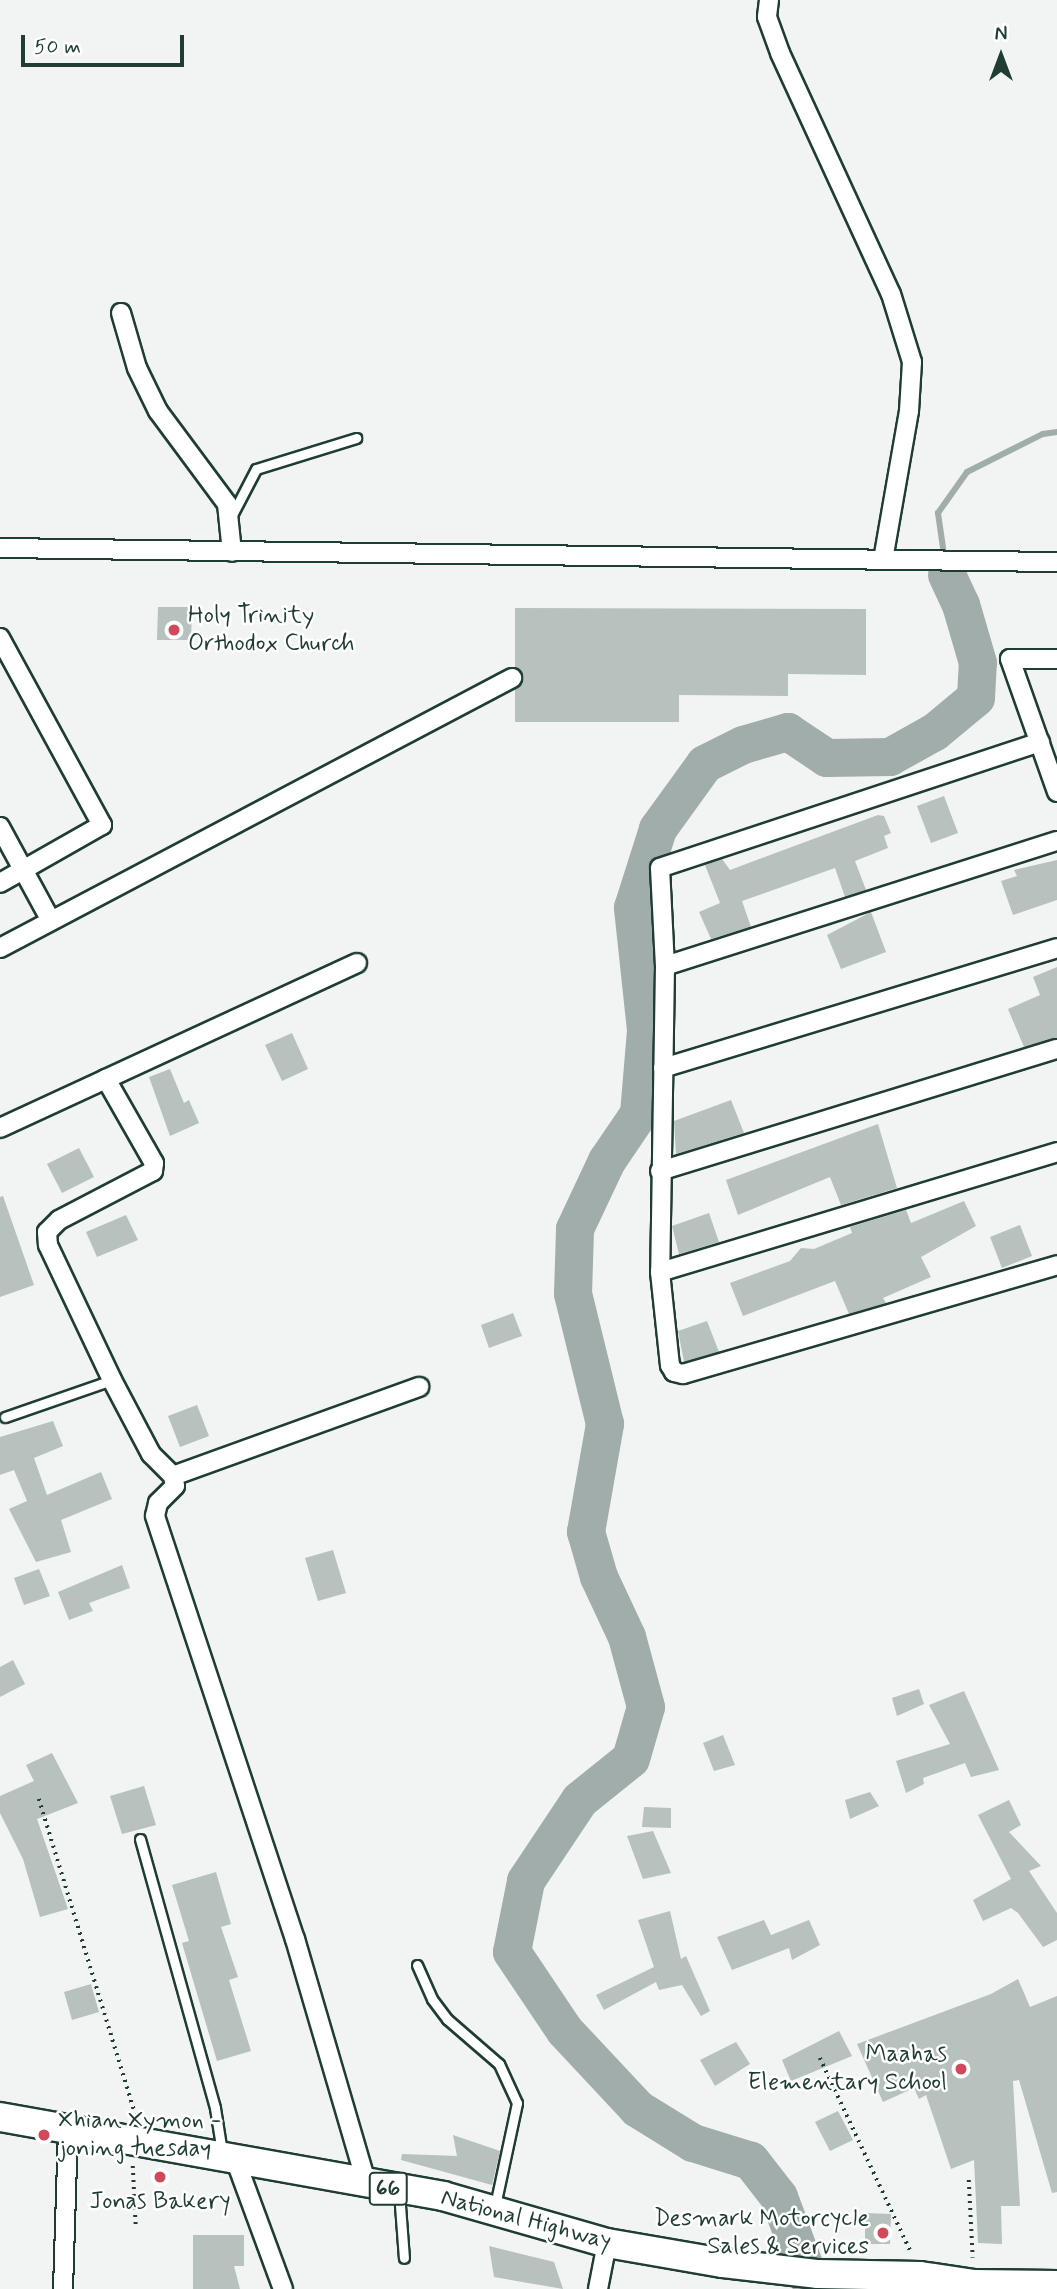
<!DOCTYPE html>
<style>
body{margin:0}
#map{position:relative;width:1057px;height:2289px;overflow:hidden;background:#f2f3f3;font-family:Mynerve,sans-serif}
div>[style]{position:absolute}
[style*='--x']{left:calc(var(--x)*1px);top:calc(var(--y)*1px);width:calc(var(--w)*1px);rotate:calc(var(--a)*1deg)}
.stream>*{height:6px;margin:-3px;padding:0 3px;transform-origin:3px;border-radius:3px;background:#a1adaa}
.river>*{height:38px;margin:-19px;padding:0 19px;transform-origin:19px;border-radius:19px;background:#a1adaa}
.building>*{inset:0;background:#b7c1bd}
.path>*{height:3.5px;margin-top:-1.75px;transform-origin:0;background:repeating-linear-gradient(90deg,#1f3d34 0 2px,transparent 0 7px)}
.roads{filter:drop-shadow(2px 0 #1f3d34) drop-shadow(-2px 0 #1f3d34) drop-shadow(0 2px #1f3d34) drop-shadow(0 -2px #1f3d34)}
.lane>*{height:9px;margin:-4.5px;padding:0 4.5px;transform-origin:4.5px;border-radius:4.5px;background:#fff}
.street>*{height:18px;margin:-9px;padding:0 9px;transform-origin:9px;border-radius:9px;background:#fff}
.primary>*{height:28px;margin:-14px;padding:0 14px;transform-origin:14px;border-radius:14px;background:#fff}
.dots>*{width:19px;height:19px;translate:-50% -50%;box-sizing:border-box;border:4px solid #fff;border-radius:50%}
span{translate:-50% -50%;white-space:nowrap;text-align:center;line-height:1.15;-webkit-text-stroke:5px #fff;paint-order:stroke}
.shield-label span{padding:2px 5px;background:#fff;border:2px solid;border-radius:5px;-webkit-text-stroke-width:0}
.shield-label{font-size:23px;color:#1f3d34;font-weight:700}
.poi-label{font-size:24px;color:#1f3d34}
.left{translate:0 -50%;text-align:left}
.right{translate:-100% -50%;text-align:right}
.street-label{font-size:24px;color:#1f3d34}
.north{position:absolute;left:966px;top:21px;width:70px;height:70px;-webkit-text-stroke:5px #fff;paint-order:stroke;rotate:0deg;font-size:19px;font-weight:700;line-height:28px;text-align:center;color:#1f3d34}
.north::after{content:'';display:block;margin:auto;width:24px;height:32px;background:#1f3d34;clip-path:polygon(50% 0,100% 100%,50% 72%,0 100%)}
.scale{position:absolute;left:21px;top:35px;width:163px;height:32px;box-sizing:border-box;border:4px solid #1f3d34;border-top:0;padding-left:9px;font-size:21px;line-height:24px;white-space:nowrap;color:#1f3d34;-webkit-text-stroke:5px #fff;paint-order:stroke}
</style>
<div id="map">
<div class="stream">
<i style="--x:947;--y:575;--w:63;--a:-98.3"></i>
<i style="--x:938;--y:513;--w:50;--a:-54.7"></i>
<i style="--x:967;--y:472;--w:85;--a:-26.6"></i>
<i style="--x:1043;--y:434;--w:14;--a:-8"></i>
</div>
<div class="river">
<i style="--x:813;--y:2289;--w:98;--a:-110.3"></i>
<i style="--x:779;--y:2197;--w:46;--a:-127.9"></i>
<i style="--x:751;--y:2161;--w:61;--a:-162.8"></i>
<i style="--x:693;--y:2143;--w:65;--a:-148.3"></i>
<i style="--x:638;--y:2109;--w:107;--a:-133.1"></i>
<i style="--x:565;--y:2031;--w:95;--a:-123.9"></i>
<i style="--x:512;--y:1952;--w:72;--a:-78.8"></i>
<i style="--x:526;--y:1881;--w:97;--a:-56.3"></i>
<i style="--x:580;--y:1800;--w:65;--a:-38.8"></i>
<i style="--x:631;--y:1759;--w:54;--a:-73.9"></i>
<i style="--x:646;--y:1707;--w:73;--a:-105.2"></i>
<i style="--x:627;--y:1637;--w:66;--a:-115"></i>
<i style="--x:599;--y:1577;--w:47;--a:-106.1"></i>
<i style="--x:586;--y:1532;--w:110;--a:-80"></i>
<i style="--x:605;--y:1424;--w:134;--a:-103.8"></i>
<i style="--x:573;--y:1294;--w:65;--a:-88.2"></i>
<i style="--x:575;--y:1229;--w:75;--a:-64.8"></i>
<i style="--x:607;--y:1161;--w:57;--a:-55.8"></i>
<i style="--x:639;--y:1114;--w:84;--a:-85.2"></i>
<i style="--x:646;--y:1030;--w:123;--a:-96.1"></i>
<i style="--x:633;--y:908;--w:83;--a:-72.4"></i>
<i style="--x:658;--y:829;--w:80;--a:-54.1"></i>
<i style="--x:705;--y:764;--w:42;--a:-26.6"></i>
<i style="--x:743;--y:745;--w:47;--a:-16.1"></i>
<i style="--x:788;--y:732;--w:47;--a:33.7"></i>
<i style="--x:827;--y:758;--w:63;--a:-0.9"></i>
<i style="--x:890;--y:757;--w:51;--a:-29.1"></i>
<i style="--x:935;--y:732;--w:53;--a:-39.7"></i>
<i style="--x:976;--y:698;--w:35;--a:-87"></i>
<i style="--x:978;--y:663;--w:60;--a:-106.3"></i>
<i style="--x:961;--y:605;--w:33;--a:-115"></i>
</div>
<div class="building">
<i style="clip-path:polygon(158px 607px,192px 607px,191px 640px,157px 640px)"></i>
<i style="clip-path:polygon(515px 608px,866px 609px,866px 675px,788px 674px,788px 696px,679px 695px,679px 722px,515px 722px,515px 689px,523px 678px,515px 667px)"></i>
<i style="clip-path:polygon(944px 796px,958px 833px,931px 843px,917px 806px)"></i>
<i style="clip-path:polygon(878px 815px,884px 816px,891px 833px,884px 836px,888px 848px,855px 861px,866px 890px,845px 897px,835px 868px,742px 901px,751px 927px,711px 939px,699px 912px,720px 903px,705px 865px,722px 859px,730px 870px)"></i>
<i style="clip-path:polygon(1057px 860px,1057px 900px,1013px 915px,1001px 881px,1017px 876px,1014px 870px)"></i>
<i style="clip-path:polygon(871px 912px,886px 952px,841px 969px,827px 935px)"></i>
<i style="clip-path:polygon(1057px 967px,1057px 1038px,1024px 1047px,1008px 1009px,1040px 995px,1033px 977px)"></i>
<i style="clip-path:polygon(292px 1033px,308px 1069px,282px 1081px,265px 1045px)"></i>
<i style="clip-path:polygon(170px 1069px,184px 1103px,189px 1100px,199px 1123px,170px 1136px,149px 1077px)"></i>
<i style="clip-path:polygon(731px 1100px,744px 1133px,676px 1154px,674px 1121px)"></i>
<i style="clip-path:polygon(878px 1124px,897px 1188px,841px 1205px,830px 1177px,738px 1215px,726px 1180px)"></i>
<i style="clip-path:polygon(79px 1148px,94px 1177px,62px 1193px,47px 1164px)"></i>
<i style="clip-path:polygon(3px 1196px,34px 1285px,0 1297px,0 1197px)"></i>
<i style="clip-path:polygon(964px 1201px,976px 1226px,921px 1257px,931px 1277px,883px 1298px,886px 1303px,849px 1314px,835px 1281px,743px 1316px,730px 1283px,790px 1261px,801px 1248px,814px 1249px,852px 1233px,850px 1227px,906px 1210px,911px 1223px)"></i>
<i style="clip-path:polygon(709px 1213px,719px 1242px,679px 1254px,672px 1226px)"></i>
<i style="clip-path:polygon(126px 1215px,138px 1240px,97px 1257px,86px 1232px)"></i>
<i style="clip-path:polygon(1020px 1225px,1032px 1256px,1002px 1268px,990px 1237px)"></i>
<i style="clip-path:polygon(513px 1313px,522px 1336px,489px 1348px,481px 1325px)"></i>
<i style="clip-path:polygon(707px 1321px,719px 1352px,684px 1362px,678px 1331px)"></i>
<i style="clip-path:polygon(197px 1405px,209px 1436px,180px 1447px,168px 1416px)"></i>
<i style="clip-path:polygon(53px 1421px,63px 1446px,34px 1458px,47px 1495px,101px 1472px,112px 1499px,61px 1520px,71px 1552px,36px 1562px,9px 1509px,27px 1501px,14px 1470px,0 1475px,0 1437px)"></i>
<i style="clip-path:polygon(333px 1550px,346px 1593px,318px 1601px,305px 1558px)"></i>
<i style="clip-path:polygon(122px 1565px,130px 1588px,89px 1603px,93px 1611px,69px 1620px,58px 1592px)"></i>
<i style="clip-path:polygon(39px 1569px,50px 1596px,24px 1605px,14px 1578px)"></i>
<i style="clip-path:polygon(13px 1660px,25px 1684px,0 1697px,0 1667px)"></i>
<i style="clip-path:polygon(919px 1689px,924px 1704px,897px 1716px,892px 1698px)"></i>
<i style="clip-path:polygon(964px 1691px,999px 1770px,971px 1777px,965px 1763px,923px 1778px,924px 1784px,906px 1793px,896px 1761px,950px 1744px,929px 1705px)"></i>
<i style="clip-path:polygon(723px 1735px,735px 1765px,714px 1771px,703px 1743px)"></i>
<i style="clip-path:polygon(52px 1753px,78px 1803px,37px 1819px,68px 1909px,40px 1917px,23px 1859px,0 1813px,0 1796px,34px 1781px,26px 1765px)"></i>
<i style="clip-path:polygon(144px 1786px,156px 1825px,122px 1834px,110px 1796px)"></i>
<i style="clip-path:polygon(870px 1792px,879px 1806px,850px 1819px,845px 1800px)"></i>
<i style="clip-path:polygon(1009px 1800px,1021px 1825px,1009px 1832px,1041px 1866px,1029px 1871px,1057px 1913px,1057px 1940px,1043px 1947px,1018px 1913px,1011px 1908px,983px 1921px,973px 1900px,1011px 1879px,978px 1815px)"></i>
<i style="clip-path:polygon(644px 1807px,671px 1808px,671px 1828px,642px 1827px)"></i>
<i style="clip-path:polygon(653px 1831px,671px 1873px,643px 1879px,627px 1836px)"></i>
<i style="clip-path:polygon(216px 1872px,231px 1924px,221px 1927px,238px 1977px,229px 1980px,251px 2051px,217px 2061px,182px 1943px,189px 1941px,172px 1885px)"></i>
<i style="clip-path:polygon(670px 1911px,681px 1959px,686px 1956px,710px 2011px,701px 2016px,682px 1985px,659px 1990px,656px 1982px,604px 2010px,596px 1995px,654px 1967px,638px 1920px)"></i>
<i style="clip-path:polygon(764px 1920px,771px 1935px,809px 1920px,820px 1945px,792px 1960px,789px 1948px,732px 1970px,717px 1937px)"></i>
<i style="clip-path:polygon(1018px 1979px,1030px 2007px,1057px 1996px,1057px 2192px,1052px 2193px,1019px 2080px,1013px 2081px,1020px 2206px,1001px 2206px,1002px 2244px,978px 2243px,974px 2160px,951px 2169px,926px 2095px,919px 2099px,914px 2088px,883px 2102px,857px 2044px,991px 1994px)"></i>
<i style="clip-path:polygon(91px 1984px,99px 2012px,72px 2020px,64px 1992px)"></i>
<i style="clip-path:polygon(839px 2031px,852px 2056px,791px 2081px,782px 2060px)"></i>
<i style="clip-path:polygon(736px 2042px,750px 2064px,715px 2086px,700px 2060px)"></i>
<i style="clip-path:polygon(838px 2111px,853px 2140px,830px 2151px,815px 2122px)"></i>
<i style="clip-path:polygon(453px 2135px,500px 2151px,492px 2185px,401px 2160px,402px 2154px,457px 2156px)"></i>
<i style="clip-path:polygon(865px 2213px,891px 2214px,890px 2244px,865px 2244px)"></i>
<i style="clip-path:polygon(193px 2235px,244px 2235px,244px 2266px,234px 2266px,240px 2289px,193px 2289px)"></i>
<i style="clip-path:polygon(489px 2246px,554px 2262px,563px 2289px,494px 2277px)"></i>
</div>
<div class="path">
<i style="--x:39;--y:1799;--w:332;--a:73"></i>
<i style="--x:820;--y:2058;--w:214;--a:64.9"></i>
<i style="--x:133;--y:2166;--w:61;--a:87.2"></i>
<i style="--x:969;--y:2180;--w:78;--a:87.1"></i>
</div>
<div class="roads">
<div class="lane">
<i style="--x:231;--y:517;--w:54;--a:-62.5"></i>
<i style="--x:256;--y:469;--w:105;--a:-17.2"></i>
<i style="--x:5;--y:1417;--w:113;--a:-19.1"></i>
<i style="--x:140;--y:1839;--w:279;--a:74.4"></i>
<i style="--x:215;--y:2108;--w:45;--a:81"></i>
<i style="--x:417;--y:1965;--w:37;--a:66"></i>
<i style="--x:432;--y:1999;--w:25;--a:53"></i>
<i style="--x:447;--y:2019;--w:69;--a:40.9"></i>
<i style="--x:499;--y:2064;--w:43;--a:65.2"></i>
<i style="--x:517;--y:2103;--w:105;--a:102.1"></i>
<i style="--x:399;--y:2192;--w:66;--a:85.7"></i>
</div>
<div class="street">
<i style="--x:769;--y:0;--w:17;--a:97"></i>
<i style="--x:767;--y:17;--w:38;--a:70"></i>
<i style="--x:780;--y:53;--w:265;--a:65.3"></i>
<i style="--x:891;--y:294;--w:71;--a:72.8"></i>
<i style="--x:912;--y:362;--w:49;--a:93.5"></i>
<i style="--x:909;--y:411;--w:151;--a:99.9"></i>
<i style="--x:121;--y:313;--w:57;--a:73.8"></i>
<i style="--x:137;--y:368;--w:48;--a:64"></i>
<i style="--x:158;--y:411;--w:116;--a:53.4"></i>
<i style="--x:227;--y:504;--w:48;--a:84.1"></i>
<i style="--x:0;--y:548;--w:1057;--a:0.76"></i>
<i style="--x:0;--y:638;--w:213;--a:61.4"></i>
<i style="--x:102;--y:825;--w:117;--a:150.4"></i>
<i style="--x:1057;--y:659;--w:47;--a:180"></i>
<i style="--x:1010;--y:659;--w:141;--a:70.5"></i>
<i style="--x:1040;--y:742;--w:400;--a:161.7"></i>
<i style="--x:660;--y:868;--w:98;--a:87.1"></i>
<i style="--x:665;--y:966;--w:306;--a:90.9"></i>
<i style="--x:660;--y:1272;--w:94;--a:83.9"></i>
<i style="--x:670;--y:1365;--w:8;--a:60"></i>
<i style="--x:674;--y:1372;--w:9;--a:13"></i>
<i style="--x:683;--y:1374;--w:390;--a:-16.2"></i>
<i style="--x:0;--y:827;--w:105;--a:61.5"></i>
<i style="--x:0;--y:948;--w:579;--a:-27.8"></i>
<i style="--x:357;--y:963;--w:277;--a:155.2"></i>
<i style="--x:106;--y:1079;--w:97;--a:60.3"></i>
<i style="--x:154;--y:1163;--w:8;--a:97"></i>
<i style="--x:153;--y:1171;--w:106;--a:152.5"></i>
<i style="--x:59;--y:1220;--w:17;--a:135"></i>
<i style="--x:47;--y:1232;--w:13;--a:86"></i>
<i style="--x:48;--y:1245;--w:149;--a:64.6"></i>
<i style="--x:112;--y:1380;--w:84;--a:62.2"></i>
<i style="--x:151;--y:1454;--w:31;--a:45"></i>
<i style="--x:173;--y:1476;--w:10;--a:79"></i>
<i style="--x:175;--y:1486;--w:24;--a:135"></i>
<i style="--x:158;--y:1503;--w:13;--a:103"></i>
<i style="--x:155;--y:1516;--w:446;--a:71.7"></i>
<i style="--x:295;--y:1939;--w:256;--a:73.7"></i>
<i style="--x:665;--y:966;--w:411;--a:-17.7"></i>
<i style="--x:663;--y:1068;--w:412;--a:-16.9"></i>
<i style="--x:0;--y:1128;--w:117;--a:-24.8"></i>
<i style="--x:660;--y:1171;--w:415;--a:-17.1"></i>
<i style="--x:660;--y:1272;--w:415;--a:-16.8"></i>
<i style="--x:173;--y:1476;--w:262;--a:-19.9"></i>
<i style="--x:234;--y:2156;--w:142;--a:69.8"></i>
<i style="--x:63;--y:2289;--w:161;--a:-88.2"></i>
<i style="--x:598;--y:2289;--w:47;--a:-78.9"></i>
</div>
<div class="primary">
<i style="--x:0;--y:2117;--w:450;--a:10.1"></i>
<i style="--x:443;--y:2196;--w:171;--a:16"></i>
<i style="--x:607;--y:2243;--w:118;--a:9.8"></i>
<i style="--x:723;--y:2263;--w:96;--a:6.6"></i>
<i style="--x:818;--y:2274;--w:102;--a:1.1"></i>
<i style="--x:920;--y:2276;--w:55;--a:8.4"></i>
<i style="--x:974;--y:2284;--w:83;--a:0.7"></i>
</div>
</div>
<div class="dots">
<i style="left:174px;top:630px;background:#d1495b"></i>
<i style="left:961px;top:2069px;background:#d1495b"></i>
<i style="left:44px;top:2135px;background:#d1495b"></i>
<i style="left:160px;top:2177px;background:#d1495b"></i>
<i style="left:883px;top:2233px;background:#d1495b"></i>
</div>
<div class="shield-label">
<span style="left:388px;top:2189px">66</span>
</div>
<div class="poi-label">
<span class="left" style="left:188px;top:630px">Holy Trinity<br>Orthodox Church</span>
<span class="right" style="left:947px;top:2069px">Maahas<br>Elementary School</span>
<span class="left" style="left:58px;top:2135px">Xhian Xymon -<br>joning tuesday</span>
<span style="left:160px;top:2202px">Jonas Bakery</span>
<span class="right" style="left:869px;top:2233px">Desmark Motorcycle<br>Sales &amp; Services</span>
</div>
<div class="street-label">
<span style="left:526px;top:2220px;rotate:15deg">National Highway</span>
</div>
<div class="north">N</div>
<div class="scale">50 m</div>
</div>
